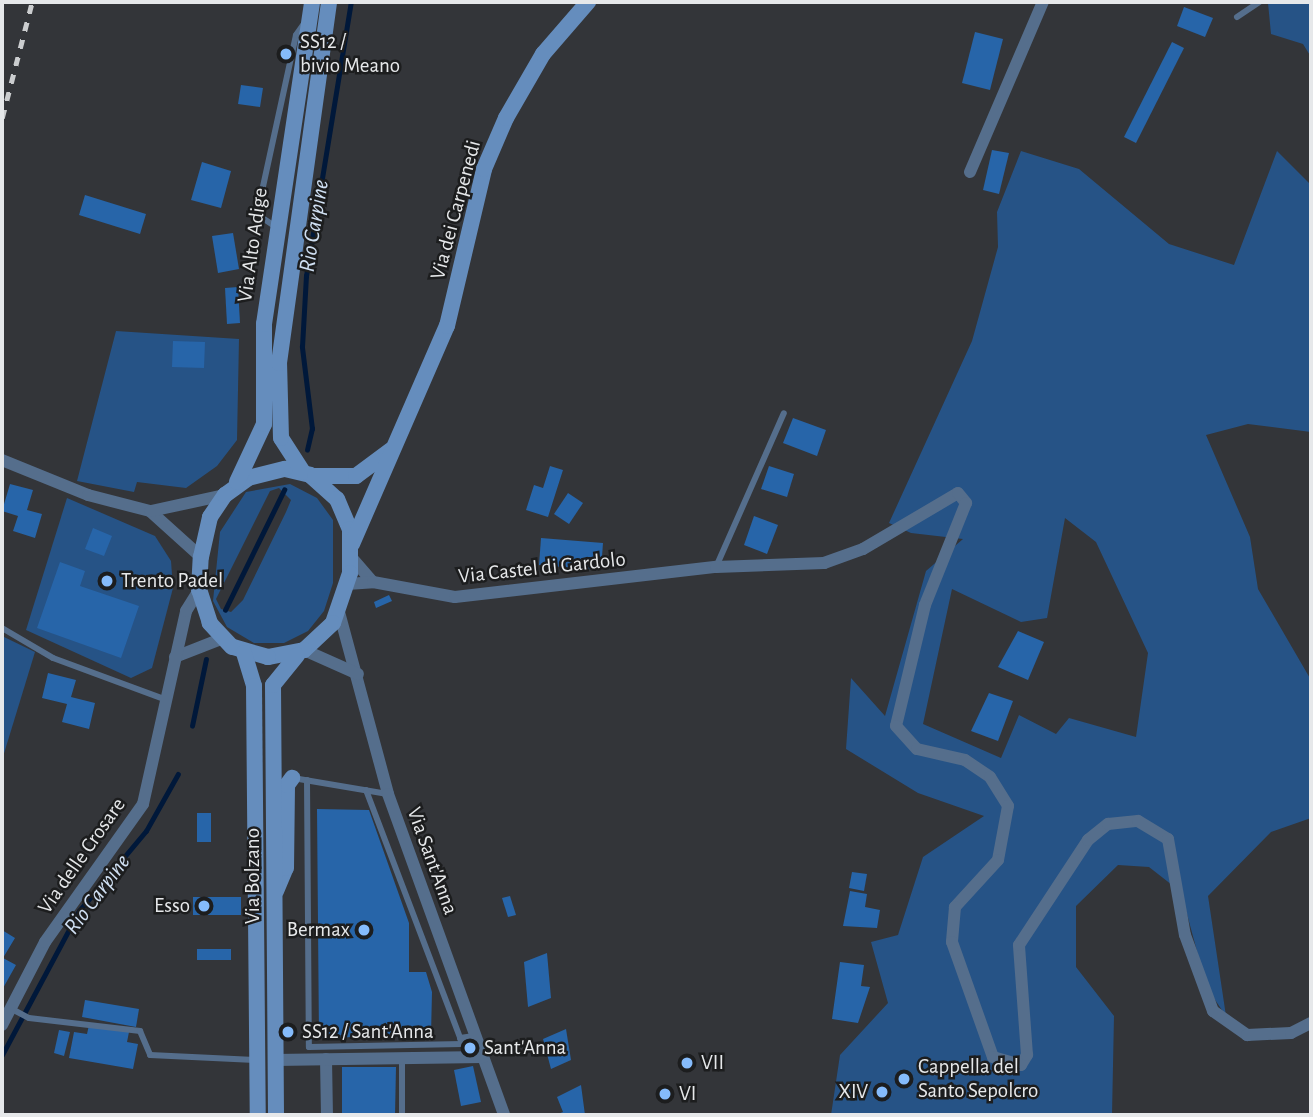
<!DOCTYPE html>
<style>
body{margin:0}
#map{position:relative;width:1313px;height:1117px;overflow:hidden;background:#333539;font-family:"Alegreya Sans",sans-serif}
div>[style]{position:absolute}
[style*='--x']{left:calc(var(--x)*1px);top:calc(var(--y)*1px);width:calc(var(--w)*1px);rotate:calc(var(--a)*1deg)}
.green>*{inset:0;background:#265386}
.stream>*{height:4.5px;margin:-2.25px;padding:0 2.25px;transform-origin:2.25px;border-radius:2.25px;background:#00183a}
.building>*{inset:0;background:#2765a9}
.service>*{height:6px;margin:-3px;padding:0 3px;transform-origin:3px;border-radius:3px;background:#556e8c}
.minor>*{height:12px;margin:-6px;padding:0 6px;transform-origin:6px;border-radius:6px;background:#556e8c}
.secondary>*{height:16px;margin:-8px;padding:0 8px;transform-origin:8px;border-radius:8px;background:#658dbd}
.rail>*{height:4.5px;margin-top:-2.25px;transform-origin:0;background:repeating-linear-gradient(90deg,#cbcdcf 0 9px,transparent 0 18px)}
.dots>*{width:19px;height:19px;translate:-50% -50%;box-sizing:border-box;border:4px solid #1c1d1e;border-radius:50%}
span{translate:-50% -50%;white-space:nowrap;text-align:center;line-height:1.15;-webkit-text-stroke:5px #1c1d1e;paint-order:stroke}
.poi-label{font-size:21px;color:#e6e8ea}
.left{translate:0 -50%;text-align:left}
.right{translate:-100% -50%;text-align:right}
.street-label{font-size:21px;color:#e6e8ea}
.water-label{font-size:23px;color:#d0e0f3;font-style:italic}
.frame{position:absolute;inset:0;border:4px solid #e6e8ea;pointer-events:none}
</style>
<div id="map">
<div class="green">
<i style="clip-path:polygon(1311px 2px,1311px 57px,1303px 44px,1271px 34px,1268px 3px)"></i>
<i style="clip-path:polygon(evenodd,1021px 151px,1079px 169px,1169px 244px,1234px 265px,1277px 151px,1311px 185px,1311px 432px,1248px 424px,1206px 435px,1250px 537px,1258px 589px,1311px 680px,1311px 818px,1271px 832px,1208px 896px,1226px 1016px,1207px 988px,1181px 892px,1149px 867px,1118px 865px,1076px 906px,1076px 967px,1114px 1016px,1112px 1115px,831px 1115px,840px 1055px,888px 1003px,871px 942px,898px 935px,923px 857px,984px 816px,918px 793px,846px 749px,851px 678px,885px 716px,926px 571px,963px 539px,911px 533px,889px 523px,972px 341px,998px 247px,997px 212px,1021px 151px,1065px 518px,1096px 542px,1148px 653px,1136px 737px,1069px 718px,1056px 734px,1019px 715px,1001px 758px,923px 724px,952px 589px,1021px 622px,1047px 618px,1065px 518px)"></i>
<i style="clip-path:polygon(116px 331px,239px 339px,237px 440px,217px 466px,186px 488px,137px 482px,134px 492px,77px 481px)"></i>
<i style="clip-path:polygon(evenodd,290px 484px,317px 498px,333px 520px,333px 583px,324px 611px,308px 631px,284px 643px,254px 643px,227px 627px,213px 601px,220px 532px,246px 492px,290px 484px,279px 488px,291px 500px,286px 512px,243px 600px,231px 612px,221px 609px,216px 599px,270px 491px,279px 488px)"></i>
<i style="clip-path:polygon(67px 498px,155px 536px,171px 561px,173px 588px,152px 668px,131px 678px,26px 630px)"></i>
<i style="clip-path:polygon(2px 636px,35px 652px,2px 760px)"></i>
</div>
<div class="stream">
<i style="--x:307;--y:450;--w:22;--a:-77"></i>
<i style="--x:312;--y:429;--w:83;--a:-97"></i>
<i style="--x:302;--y:347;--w:71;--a:-86.8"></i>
<i style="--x:306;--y:276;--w:278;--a:-80.7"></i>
<i style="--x:225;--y:610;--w:134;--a:-63.8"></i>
<i style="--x:192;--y:726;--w:68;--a:-78.2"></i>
<i style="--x:2;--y:1055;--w:163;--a:-61.9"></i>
<i style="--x:79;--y:911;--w:104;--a:-50.1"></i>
<i style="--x:146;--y:831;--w:65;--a:-60.7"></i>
</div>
<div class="building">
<i style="clip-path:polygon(1184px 7px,1213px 18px,1205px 37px,1177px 26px)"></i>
<i style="clip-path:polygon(975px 32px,1003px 39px,990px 90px,962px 83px)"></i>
<i style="clip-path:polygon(1172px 42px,1184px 48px,1136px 143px,1124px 137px)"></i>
<i style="clip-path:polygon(241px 85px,263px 88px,260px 107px,238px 104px)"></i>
<i style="clip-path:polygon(992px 150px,1009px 153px,999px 194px,983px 190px)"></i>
<i style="clip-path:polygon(202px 162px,231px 171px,221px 208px,191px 200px)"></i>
<i style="clip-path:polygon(85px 195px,146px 214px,140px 234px,79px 215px)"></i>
<i style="clip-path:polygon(233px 233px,239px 269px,218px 273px,212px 236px)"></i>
<i style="clip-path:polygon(238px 287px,240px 323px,227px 324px,225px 288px)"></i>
<i style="clip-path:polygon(173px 341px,205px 342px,204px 368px,172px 367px)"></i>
<i style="clip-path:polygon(793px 418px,826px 430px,817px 456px,783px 443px)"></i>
<i style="clip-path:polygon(550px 466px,563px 470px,548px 517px,526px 510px,534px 485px,543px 488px)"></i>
<i style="clip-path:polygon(769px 466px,794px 474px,787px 497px,761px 489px)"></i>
<i style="clip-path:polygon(10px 484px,33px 490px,27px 510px,42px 514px,35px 538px,13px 531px,18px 516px,2px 511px)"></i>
<i style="clip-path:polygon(568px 493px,583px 503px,569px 524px,554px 514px)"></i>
<i style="clip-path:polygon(754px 516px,778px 525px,767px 554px,744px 545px)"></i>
<i style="clip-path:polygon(93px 528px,112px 536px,104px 556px,85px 549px)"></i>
<i style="clip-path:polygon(541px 538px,603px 543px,601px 570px,539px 565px)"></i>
<i style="clip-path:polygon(60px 562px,85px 571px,80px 586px,139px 606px,121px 658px,37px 628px)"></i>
<i style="clip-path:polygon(389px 595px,392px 601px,376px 608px,374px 602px)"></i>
<i style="clip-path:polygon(1018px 631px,1044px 642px,1028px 680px,998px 667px)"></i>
<i style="clip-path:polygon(48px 673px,76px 680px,71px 697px,95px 703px,89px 729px,62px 722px,67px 704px,42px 698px)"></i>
<i style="clip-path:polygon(989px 693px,1013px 701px,998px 741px,971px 731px)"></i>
<i style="clip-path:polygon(317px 809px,369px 810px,409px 923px,409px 972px,426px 972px,432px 992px,431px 1035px,319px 1038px)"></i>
<i style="clip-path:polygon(197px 813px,211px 813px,211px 842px,197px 842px)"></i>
<i style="clip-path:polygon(852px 872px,867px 874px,864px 891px,849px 888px)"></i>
<i style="clip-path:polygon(850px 891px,867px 894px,865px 907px,880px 910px,877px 928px,843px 926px)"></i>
<i style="clip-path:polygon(510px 896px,516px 915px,508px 917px,502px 898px)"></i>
<i style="clip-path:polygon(193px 897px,241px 897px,241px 915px,193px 915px)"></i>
<i style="clip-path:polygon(2px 930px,15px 938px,3px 958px,16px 965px,2px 990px)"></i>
<i style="clip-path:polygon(197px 949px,231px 949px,231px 960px,197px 960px)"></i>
<i style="clip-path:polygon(547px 953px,551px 998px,528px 1007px,524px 962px)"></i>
<i style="clip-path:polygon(840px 962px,864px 965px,861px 986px,870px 987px,858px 1023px,832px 1019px)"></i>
<i style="clip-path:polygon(85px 1000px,139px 1009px,136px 1027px,82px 1017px)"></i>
<i style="clip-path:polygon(89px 1025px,129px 1032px,127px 1042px,138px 1044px,133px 1069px,69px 1058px,74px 1032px,87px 1034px)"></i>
<i style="clip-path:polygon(566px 1029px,571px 1060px,551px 1069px,543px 1039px)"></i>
<i style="clip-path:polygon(59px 1030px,70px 1032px,64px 1056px,54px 1053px)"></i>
<i style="clip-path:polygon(473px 1066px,481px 1102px,461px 1106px,454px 1070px)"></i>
<i style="clip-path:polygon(342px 1067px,396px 1067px,395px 1115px,342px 1115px)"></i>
<i style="clip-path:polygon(909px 1074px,912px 1083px,900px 1087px,897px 1077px)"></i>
<i style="clip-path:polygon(581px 1085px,585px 1115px,555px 1115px,563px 1112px,557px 1097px)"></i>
</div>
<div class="service">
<i style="--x:1237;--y:17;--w:27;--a:-34"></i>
<i style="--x:276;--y:227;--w:23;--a:-146"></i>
<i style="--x:257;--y:214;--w:183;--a:-77.7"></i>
<i style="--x:296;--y:35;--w:12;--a:-55"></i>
<i style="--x:716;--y:567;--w:168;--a:-66.2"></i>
<i style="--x:2;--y:628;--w:59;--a:30.5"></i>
<i style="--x:53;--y:658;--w:118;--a:20.3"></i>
<i style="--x:293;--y:778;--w:96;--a:9.6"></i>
<i style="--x:307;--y:780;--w:267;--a:89.6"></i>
<i style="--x:309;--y:1047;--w:153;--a:-1.1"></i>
<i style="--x:462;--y:1044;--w:6;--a:-108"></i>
<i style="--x:366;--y:790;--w:265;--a:69.2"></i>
<i style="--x:460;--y:1038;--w:14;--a:-8"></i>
<i style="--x:10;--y:1008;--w:21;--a:28"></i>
<i style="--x:29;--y:1018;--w:112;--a:6.7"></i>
<i style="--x:140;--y:1031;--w:26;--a:67"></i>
<i style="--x:150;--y:1055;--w:105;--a:2.7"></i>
<i style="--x:402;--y:1115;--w:57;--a:-90"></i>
</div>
<div class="minor">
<i style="--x:970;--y:172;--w:185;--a:-66.8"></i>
<i style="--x:2;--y:460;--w:93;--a:22.1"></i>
<i style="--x:88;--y:495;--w:64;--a:14.5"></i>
<i style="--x:150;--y:511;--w:69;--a:42"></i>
<i style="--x:151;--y:511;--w:76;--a:-12.2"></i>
<i style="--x:351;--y:557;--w:33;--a:49"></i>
<i style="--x:347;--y:584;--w:26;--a:-4"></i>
<i style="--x:373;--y:582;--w:83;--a:10.4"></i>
<i style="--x:455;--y:597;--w:263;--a:-6.6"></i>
<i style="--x:716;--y:567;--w:108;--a:-2.1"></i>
<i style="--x:824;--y:563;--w:41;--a:-19.7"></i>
<i style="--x:863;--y:549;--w:110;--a:-30.5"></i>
<i style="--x:958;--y:493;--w:13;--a:51"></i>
<i style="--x:966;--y:503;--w:110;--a:111.9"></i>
<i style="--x:925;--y:605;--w:124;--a:103.5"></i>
<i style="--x:896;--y:726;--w:31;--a:48"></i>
<i style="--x:917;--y:749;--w:49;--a:12.9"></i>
<i style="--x:965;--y:760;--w:30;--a:34"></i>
<i style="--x:990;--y:777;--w:34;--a:58"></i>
<i style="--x:1008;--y:806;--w:55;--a:100.5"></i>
<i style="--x:998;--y:860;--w:64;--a:132.5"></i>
<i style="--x:955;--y:907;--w:35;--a:95"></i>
<i style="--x:952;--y:942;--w:122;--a:70.4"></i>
<i style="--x:993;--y:1057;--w:29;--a:16"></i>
<i style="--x:1021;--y:1065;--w:12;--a:-59"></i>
<i style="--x:1027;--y:1055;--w:110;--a:-94.2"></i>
<i style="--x:1019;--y:945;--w:126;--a:-56.7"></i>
<i style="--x:1088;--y:840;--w:26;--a:-39"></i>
<i style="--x:1108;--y:824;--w:30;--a:-6"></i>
<i style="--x:1138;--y:821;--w:35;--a:31"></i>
<i style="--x:1168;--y:839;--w:97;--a:80"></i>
<i style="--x:1185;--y:935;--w:81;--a:69.8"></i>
<i style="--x:1213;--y:1011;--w:42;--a:35.2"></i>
<i style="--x:1247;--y:1035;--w:44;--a:-2.6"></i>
<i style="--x:1291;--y:1033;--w:22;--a:-27"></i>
<i style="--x:339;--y:612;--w:188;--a:74.9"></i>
<i style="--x:388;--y:794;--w:341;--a:70.1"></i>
<i style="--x:304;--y:650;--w:59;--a:24"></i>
<i style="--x:175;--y:657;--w:49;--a:-21.4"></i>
<i style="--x:2;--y:1025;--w:93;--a:-62.6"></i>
<i style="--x:45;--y:942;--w:169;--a:-54.6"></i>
<i style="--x:143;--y:804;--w:198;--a:-77.4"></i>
<i style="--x:186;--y:611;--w:25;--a:-58"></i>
<i style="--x:326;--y:1059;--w:56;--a:89"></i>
<i style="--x:275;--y:1060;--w:208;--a:-0.8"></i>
</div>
<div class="secondary">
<i style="--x:285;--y:469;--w:26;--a:13"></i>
<i style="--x:310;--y:475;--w:36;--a:42"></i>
<i style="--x:337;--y:499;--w:33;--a:67"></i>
<i style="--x:350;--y:529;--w:44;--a:90"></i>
<i style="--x:350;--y:573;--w:53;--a:108.8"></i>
<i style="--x:333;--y:623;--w:40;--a:137"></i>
<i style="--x:304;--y:650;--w:37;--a:169"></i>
<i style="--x:268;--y:657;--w:37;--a:-164"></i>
<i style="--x:232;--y:647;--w:33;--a:-133"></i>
<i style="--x:210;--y:623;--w:35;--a:-108"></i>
<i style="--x:199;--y:590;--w:33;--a:-87"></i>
<i style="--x:201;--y:557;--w:41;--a:-77.3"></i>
<i style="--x:210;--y:517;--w:27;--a:-56"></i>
<i style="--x:225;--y:495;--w:29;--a:-36"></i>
<i style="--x:248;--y:478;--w:38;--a:-14"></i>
<i style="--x:303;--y:472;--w:40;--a:-122.9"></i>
<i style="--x:281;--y:438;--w:75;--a:-91.5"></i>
<i style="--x:279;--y:363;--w:364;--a:-82.1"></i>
<i style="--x:315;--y:476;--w:41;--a:0"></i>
<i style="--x:356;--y:476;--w:44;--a:-36.6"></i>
<i style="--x:237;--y:482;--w:64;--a:-65"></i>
<i style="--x:264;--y:424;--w:100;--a:-90"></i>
<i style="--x:264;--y:324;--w:326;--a:-81.5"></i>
<i style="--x:352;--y:544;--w:238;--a:-66.5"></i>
<i style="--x:447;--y:326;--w:161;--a:-76.7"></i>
<i style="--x:484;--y:169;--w:56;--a:-66.7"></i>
<i style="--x:506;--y:118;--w:74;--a:-60"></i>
<i style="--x:543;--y:54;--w:69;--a:-49.1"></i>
<i style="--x:244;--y:653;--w:34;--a:73"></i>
<i style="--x:254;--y:686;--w:429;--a:89.5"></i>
<i style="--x:276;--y:891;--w:25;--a:-67"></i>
<i style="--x:286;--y:868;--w:83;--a:-89.3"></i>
<i style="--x:287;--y:785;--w:9;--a:-54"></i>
<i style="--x:276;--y:1115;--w:430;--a:-90.4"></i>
<i style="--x:273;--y:685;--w:38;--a:-51"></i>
</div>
<div class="rail">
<i style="--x:2;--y:118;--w:120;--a:-75.5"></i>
</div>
<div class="dots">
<i style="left:286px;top:54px;background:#85bbfb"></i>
<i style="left:107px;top:581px;background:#85bbfb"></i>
<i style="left:204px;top:906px;background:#85bbfb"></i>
<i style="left:364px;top:930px;background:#85bbfb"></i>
<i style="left:288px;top:1032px;background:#85bbfb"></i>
<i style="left:470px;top:1048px;background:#85bbfb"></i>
<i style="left:687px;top:1063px;background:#85bbfb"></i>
<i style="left:904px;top:1079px;background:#85bbfb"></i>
<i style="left:882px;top:1092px;background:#85bbfb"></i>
<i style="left:665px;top:1094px;background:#85bbfb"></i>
</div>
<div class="poi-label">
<span class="left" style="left:300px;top:54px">SS12 /<br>bivio Meano</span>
<span class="left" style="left:121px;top:581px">Trento Padel</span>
<span class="right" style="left:190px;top:906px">Esso</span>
<span class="right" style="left:350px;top:930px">Bermax</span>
<span class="left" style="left:302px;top:1032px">SS12 / Sant'Anna</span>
<span class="left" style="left:484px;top:1048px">Sant'Anna</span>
<span class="left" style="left:701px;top:1063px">VII</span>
<span class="left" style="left:918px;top:1079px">Cappella del<br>Santo Sepolcro</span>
<span class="right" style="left:868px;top:1092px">XIV</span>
<span class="left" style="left:679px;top:1094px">VI</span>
</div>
<div class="street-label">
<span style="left:456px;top:210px;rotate:-75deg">Via dei Carpenedi</span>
<span style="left:253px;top:245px;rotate:-82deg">Via Alto Adige</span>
<span style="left:542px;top:568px;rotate:-6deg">Via Castel di Gardolo</span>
<span style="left:82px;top:856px;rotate:-55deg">Via delle Crosare</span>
<span style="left:432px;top:861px;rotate:70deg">Via Sant'Anna</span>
<span style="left:253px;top:876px;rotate:-90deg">Via Bolzano</span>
</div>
<div class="water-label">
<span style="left:315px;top:226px;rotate:-81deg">Rio Carpine</span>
<span style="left:98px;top:895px;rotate:-53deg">Rio Carpine</span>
</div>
<div class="frame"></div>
</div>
